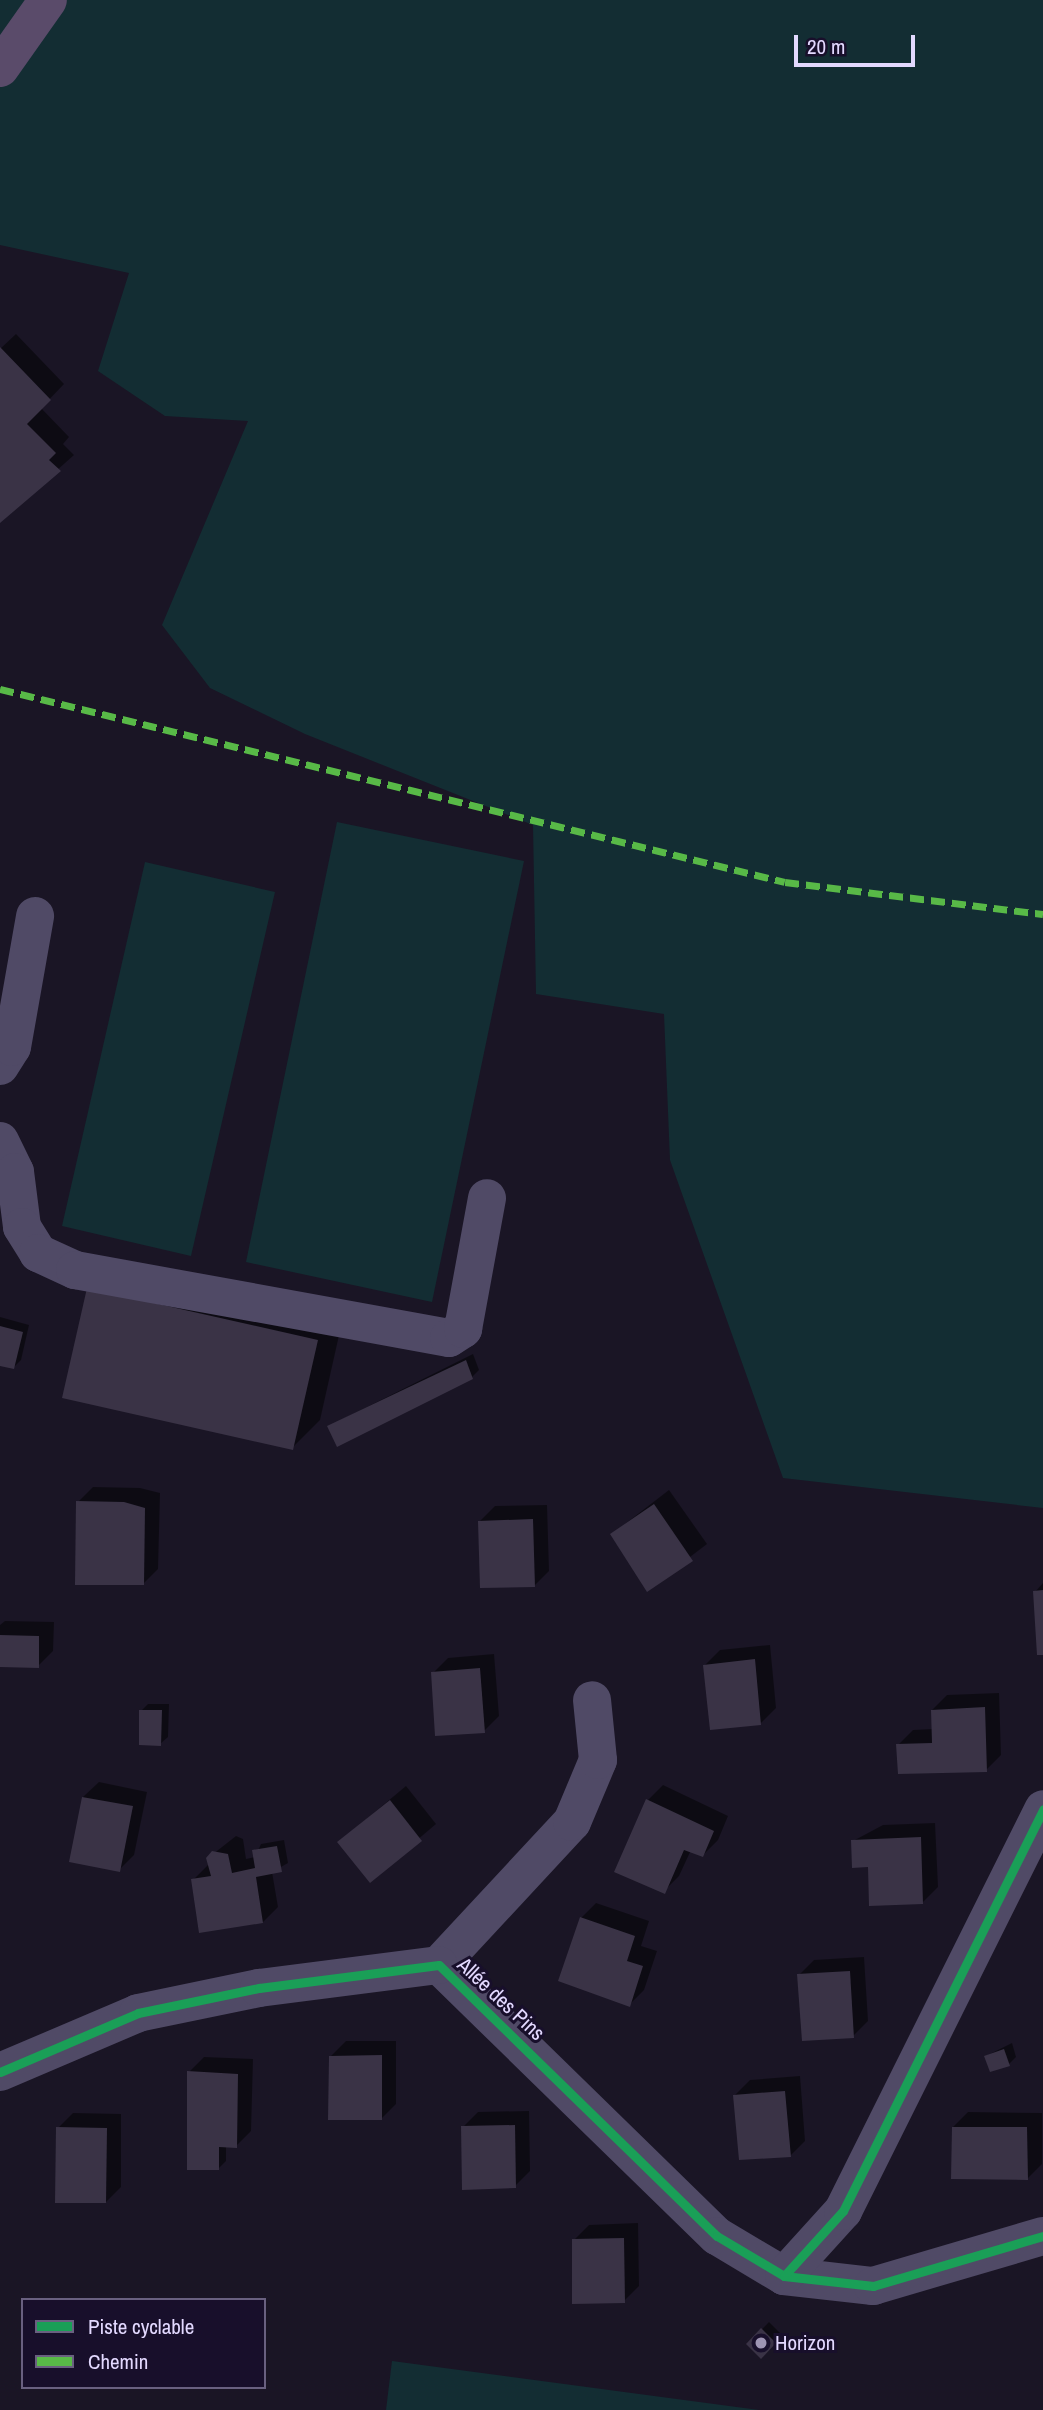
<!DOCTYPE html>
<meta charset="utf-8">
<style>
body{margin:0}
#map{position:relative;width:1043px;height:2410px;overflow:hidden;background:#1a1525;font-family:"Archivo Narrow",sans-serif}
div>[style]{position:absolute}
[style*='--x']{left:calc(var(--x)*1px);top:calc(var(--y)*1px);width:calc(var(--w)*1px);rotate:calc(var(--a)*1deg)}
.green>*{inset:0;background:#132d33}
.shadow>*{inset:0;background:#0007}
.building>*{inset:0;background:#3a3346}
.minor>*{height:38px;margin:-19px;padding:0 19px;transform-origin:19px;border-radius:19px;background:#504a66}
.major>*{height:38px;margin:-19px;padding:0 19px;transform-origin:19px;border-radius:19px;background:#5a4b6a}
.quiet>*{height:7px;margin-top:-3.5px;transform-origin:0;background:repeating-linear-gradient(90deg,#58b947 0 14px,transparent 0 21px)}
.cycleway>*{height:9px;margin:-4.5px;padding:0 4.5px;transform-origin:4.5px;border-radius:4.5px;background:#1a9f57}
.dots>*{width:19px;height:19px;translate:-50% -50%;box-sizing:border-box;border:4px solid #180f2b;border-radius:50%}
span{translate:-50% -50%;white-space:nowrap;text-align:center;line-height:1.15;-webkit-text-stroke:6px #180f2b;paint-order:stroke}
.street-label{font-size:21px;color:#e3d9ff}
.poi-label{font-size:21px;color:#e3d9ff}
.left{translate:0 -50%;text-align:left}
.legend{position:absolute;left:21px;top:2298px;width:245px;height:91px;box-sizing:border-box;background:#180f2b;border:2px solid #696080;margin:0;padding:9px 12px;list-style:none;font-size:21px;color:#e3d9ff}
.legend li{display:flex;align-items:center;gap:14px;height:35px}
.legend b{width:35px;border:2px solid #696080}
.scale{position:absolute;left:794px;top:35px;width:121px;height:32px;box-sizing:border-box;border:4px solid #e3d9ff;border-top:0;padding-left:9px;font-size:21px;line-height:24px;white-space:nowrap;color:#e3d9ff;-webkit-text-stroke:5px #180f2b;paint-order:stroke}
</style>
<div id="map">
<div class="green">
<i style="clip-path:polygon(0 0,1043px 0,1043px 1508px,783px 1478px,670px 1160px,664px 1014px,536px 994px,533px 825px,305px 734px,210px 688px,162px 625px,248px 421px,165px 416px,98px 371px,129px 273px,0 245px)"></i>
<i style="clip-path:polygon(337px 822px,524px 861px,432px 1302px,246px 1262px)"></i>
<i style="clip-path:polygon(145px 862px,275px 892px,191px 1256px,62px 1226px)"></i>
<i style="clip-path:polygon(392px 2361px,759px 2410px,386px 2410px)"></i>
</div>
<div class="shadow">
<i style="clip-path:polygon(16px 334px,64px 384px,41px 408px,69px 437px,63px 444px,74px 455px,0 521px,0 349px)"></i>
<i style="clip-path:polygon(88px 1289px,344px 1313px,320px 1420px,292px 1448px)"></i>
<i style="clip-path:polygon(0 1317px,29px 1325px,21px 1360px,14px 1367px,0 1364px)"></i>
<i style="clip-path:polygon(473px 1354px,479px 1370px,472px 1377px,329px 1426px)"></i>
<i style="clip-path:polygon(93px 1487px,140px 1488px,160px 1493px,158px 1569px,143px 1584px,78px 1502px)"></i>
<i style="clip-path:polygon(669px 1490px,707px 1544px,648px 1589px,612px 1534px)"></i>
<i style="clip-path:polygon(547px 1505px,549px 1571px,534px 1586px,480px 1521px,495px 1506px)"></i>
<i style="clip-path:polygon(1043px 1583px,1043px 1653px,1035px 1592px)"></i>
<i style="clip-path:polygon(5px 1621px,54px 1622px,53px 1651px,38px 1666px,0 1665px,0 1625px)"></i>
<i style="clip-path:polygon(770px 1645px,776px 1708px,761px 1723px,705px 1665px,720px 1650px)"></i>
<i style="clip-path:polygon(494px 1654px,499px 1716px,484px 1731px,433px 1673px,448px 1658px)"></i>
<i style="clip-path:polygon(999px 1693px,1001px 1755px,986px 1770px,898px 1745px,913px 1730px,933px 1729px,932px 1710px,947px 1695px)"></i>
<i style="clip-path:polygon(148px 1704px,169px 1704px,168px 1737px,160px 1744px,141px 1711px)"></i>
<i style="clip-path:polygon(99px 1782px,147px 1792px,134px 1855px,119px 1870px,83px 1797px)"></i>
<i style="clip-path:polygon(663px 1785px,728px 1816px,718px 1840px,703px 1855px,691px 1850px,679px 1876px,664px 1891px,648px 1800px)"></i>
<i style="clip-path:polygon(406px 1786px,436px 1824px,370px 1880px,339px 1842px)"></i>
<i style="clip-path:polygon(935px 1823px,938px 1887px,923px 1902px,869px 1865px,853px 1841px,883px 1825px)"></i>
<i style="clip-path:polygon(236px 1836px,243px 1839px,246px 1859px,255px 1857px,261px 1844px,284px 1840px,288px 1863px,272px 1872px,278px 1907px,263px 1922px,193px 1880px,208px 1865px,208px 1858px)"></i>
<i style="clip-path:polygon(596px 1903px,649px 1921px,641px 1946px,657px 1951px,644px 1990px,629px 2005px,581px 1918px)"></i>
<i style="clip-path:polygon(864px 1957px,868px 2021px,853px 2036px,799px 1975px,814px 1960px)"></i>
<i style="clip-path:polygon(346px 2041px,396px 2041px,396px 2104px,381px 2119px,331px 2056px)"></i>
<i style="clip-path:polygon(1012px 2043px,1016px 2057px,1009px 2064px,986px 2056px)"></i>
<i style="clip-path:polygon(204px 2057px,253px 2059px,251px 2131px,236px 2146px,226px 2146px,226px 2161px,218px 2169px,189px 2072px)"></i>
<i style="clip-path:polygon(800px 2076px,805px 2141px,790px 2156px,735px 2095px,750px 2080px)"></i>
<i style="clip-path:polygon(529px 2111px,530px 2171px,515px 2186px,463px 2127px,478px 2112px)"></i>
<i style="clip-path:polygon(968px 2112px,1042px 2113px,1042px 2164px,1027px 2179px,953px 2127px)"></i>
<i style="clip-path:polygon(73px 2113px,121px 2114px,121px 2187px,106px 2202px,58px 2128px)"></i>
<i style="clip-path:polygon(638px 2223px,639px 2286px,624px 2301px,574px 2240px,589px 2225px)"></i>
<i style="clip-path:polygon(769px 2322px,782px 2335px,761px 2356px,748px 2344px)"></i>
</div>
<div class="building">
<i style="clip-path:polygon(0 347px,51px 400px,27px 424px,56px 453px,49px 460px,61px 471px,0 523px)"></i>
<i style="clip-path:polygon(87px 1288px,318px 1340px,293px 1450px,62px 1398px)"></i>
<i style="clip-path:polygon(0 1326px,23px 1332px,14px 1369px,0 1366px)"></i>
<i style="clip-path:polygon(466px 1360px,473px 1379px,337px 1447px,327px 1426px)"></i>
<i style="clip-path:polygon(76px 1501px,124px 1502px,145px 1508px,144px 1585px,75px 1585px)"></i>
<i style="clip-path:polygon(654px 1504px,693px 1561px,647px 1592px,610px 1534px)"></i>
<i style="clip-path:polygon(533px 1519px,535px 1587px,480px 1588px,478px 1521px)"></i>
<i style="clip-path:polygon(1043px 1590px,1043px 1655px,1037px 1655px,1033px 1591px)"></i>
<i style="clip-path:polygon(0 1635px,39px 1636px,39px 1668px,0 1667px)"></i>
<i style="clip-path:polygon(755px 1659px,761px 1725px,710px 1730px,703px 1665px)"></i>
<i style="clip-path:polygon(480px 1668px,485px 1733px,435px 1736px,431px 1672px)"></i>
<i style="clip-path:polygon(985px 1707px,987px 1772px,898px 1774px,896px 1744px,932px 1743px,931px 1710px)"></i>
<i style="clip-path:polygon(139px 1710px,162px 1710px,161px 1746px,139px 1745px)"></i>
<i style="clip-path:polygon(82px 1797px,133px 1806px,120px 1872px,69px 1862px)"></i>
<i style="clip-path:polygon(646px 1799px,714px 1831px,703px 1857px,684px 1850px,665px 1894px,614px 1872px)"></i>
<i style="clip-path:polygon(390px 1800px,422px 1841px,370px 1883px,337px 1842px)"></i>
<i style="clip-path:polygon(921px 1837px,923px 1904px,869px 1906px,868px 1867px,852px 1868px,851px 1840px)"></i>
<i style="clip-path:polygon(277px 1846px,282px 1872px,256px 1877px,263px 1923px,199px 1933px,191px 1879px,211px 1876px,206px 1858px,212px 1851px,228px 1854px,232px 1873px,255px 1868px,252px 1850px)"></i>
<i style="clip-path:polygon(580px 1917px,635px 1936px,627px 1961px,643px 1966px,630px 2007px,558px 1981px)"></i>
<i style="clip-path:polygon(850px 1971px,854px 2038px,802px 2041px,797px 1974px)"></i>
<i style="clip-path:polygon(1004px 2049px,1010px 2066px,990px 2072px,984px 2056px)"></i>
<i style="clip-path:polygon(382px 2055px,382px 2120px,328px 2120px,329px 2056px)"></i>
<i style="clip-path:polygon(187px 2071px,238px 2074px,237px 2148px,219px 2147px,219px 2170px,187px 2170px)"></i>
<i style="clip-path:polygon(785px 2091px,791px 2157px,739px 2160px,733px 2095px)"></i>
<i style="clip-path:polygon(515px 2125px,516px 2188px,462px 2190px,461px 2126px)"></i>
<i style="clip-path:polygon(56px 2127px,107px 2128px,106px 2203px,55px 2203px)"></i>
<i style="clip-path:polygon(952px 2127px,1027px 2127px,1028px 2180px,951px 2179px)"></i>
<i style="clip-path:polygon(624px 2238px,625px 2303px,572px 2304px,572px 2239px)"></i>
<i style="clip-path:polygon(761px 2328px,776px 2343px,761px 2359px,746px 2344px)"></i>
</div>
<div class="minor">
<i style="--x:0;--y:1066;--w:22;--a:-58"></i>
<i style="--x:12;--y:1047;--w:133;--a:-80"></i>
<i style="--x:0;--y:1141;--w:34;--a:64"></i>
<i style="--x:15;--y:1172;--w:55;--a:82.7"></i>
<i style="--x:22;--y:1227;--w:31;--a:58"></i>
<i style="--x:38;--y:1253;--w:41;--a:24.7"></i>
<i style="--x:75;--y:1270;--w:380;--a:10.3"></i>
<i style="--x:449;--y:1338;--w:17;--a:-33"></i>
<i style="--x:463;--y:1329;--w:133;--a:-79.6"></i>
<i style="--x:439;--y:1965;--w:388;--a:44.3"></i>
<i style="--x:717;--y:2236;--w:78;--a:30.8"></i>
<i style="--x:784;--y:2276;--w:90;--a:6.4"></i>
<i style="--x:873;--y:2286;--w:177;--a:-16.4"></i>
<i style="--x:439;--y:1965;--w:195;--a:-47.1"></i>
<i style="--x:572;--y:1822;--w:67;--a:-67.2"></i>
<i style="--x:598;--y:1760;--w:60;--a:-95.7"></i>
<i style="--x:0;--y:2072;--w:150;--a:-23.1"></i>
<i style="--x:138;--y:2013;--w:124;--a:-11.7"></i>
<i style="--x:259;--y:1988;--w:181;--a:-7.3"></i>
<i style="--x:784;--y:2276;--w:88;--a:-47.8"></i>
<i style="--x:843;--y:2211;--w:449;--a:-63.5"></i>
</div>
<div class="major">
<i style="--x:0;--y:68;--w:83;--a:-54.8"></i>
</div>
<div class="quiet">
<i style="--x:0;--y:689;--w:808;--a:13.81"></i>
<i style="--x:785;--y:882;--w:260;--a:7.1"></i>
</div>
<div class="cycleway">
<i style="--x:0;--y:2072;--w:150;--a:-23.1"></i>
<i style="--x:138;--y:2013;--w:124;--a:-11.7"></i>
<i style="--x:259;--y:1988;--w:181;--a:-7.3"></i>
<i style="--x:439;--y:1965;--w:388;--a:44.3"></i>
<i style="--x:717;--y:2236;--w:78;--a:30.8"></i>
<i style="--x:784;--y:2276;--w:90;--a:6.4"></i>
<i style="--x:873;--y:2286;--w:177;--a:-16.4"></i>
<i style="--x:784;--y:2276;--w:88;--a:-47.8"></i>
<i style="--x:843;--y:2211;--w:449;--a:-63.5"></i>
</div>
<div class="dots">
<i style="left:761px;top:2343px;background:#9d94b3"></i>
</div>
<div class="street-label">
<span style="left:501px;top:1999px;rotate:43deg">Allée des Pins</span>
</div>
<div class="poi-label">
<span class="left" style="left:775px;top:2343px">Horizon</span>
</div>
<ul class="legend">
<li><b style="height:9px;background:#1a9f57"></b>Piste cyclable</li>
<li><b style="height:9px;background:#58b947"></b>Chemin</li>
</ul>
<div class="scale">20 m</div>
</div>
